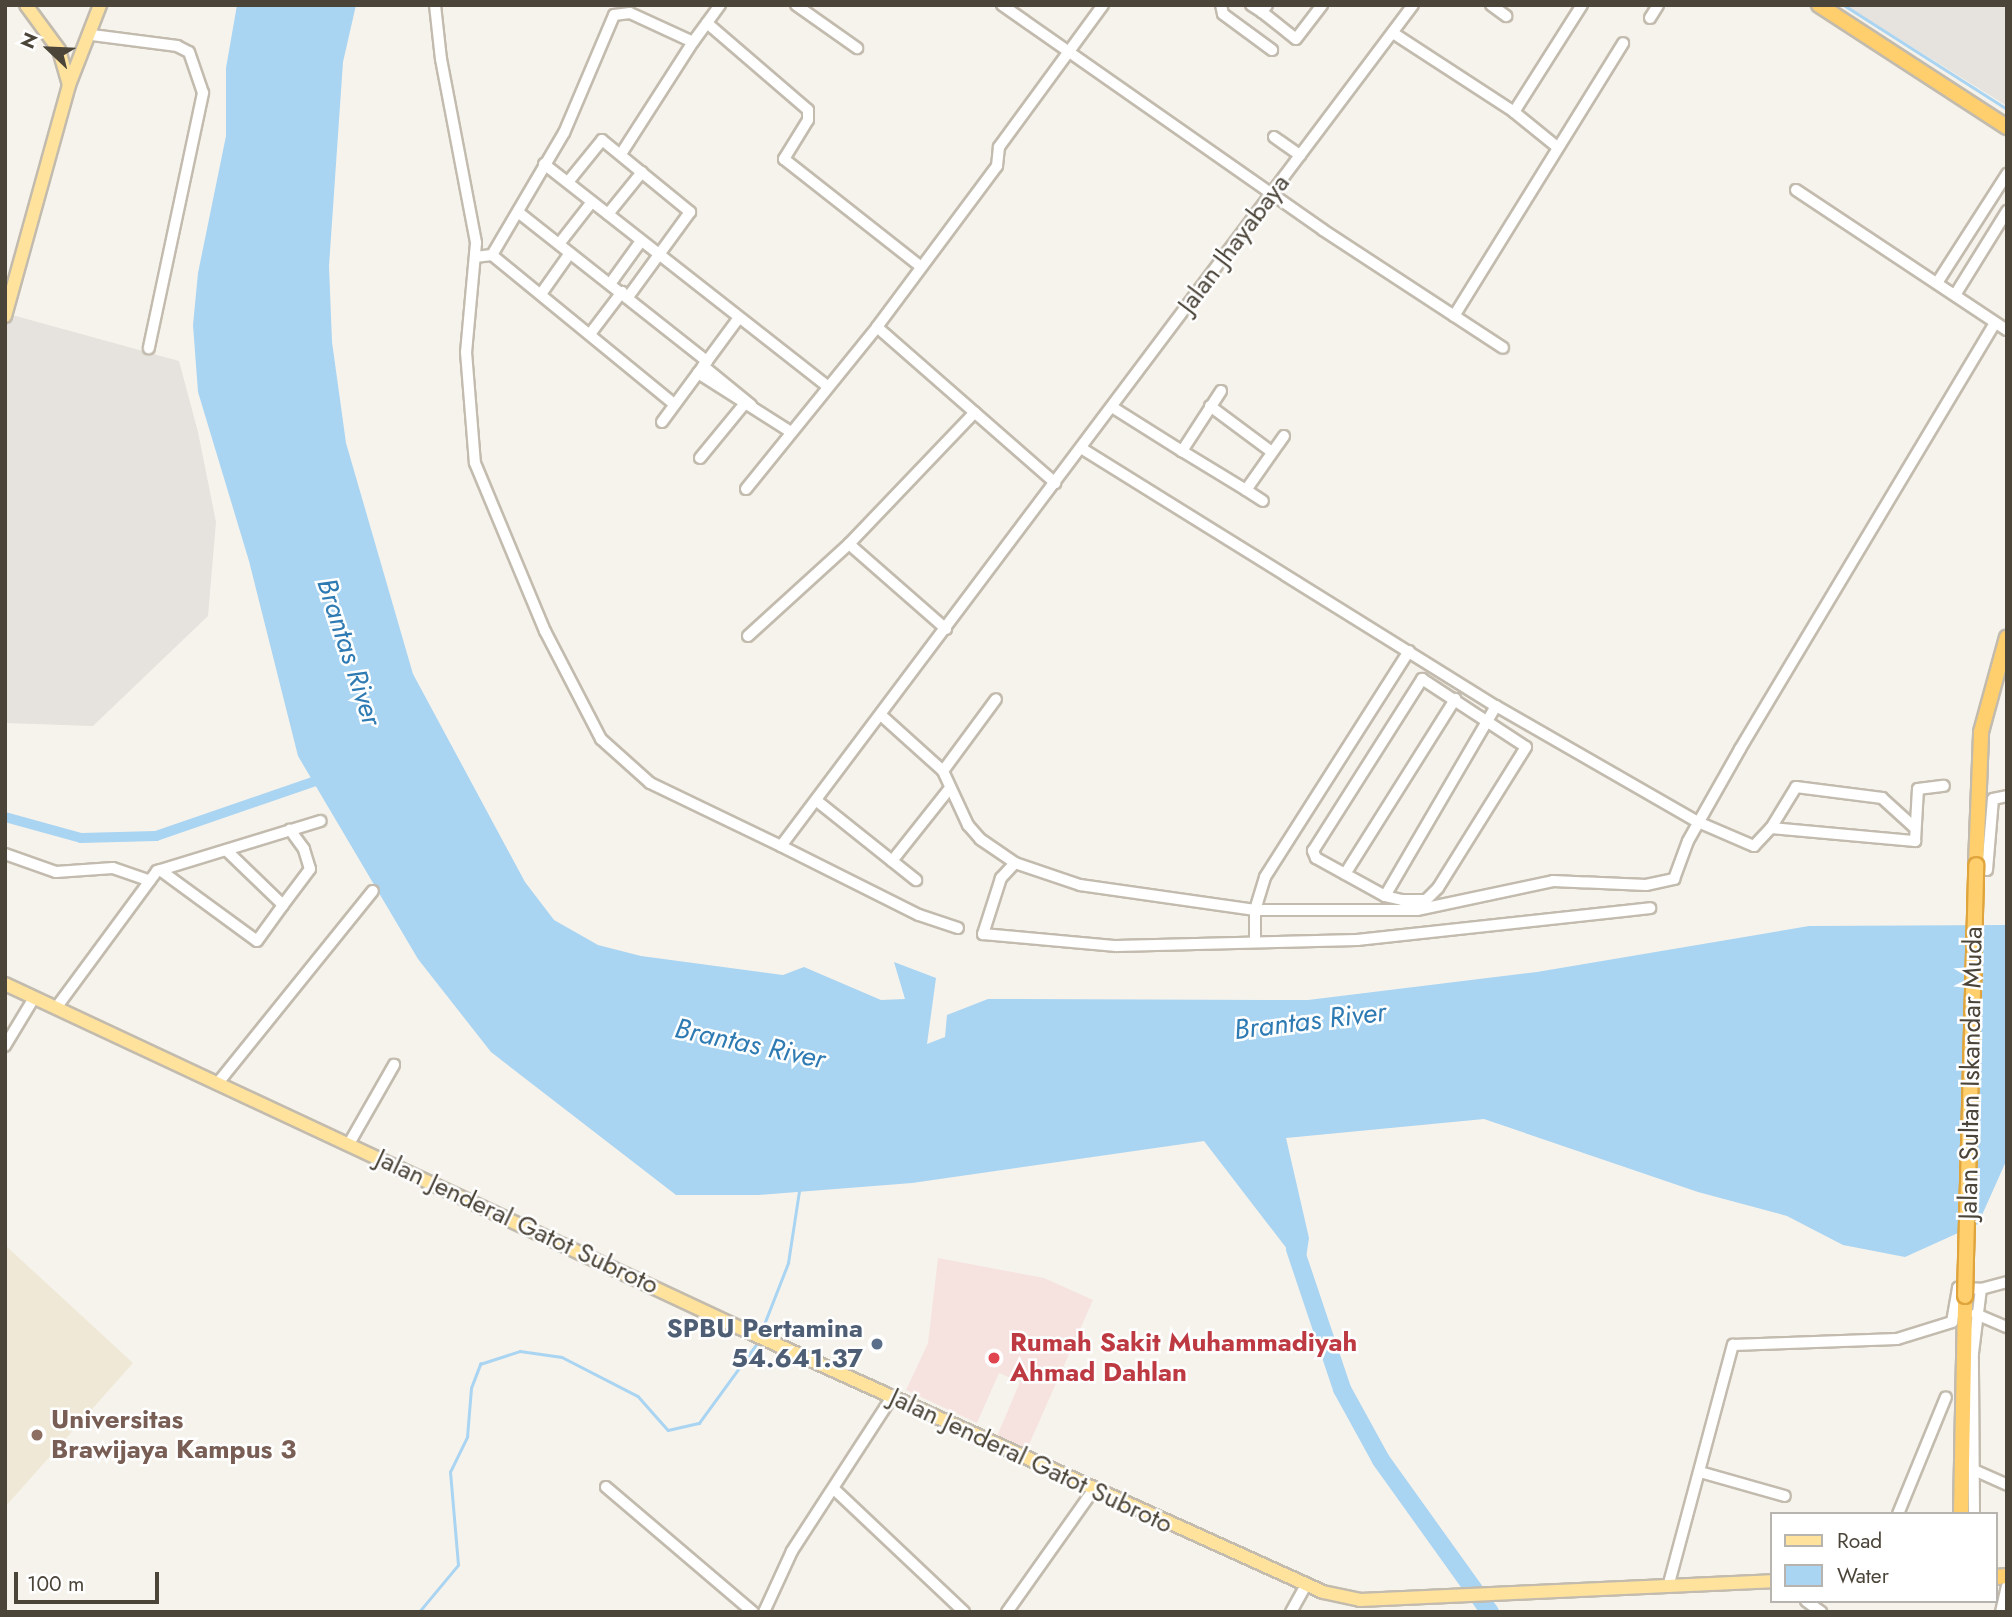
<!DOCTYPE html>
<style>
body{margin:0}
#map{position:relative;width:2012px;height:1617px;overflow:hidden;background:#f6f3ec;font-family:Jost,sans-serif}
div>[style]{position:absolute}
[style*='--x']{left:calc(var(--x)*1px);top:calc(var(--y)*1px);width:calc(var(--w)*1px);rotate:calc(var(--a)*1deg)}
.industrial>*{inset:0;background:#e6e2dd}
.education>*{inset:0;background:#efe8d6}
.medical>*{inset:0;background:#f6e3e0}
.water>*{inset:0;background:#a9d4f2}
.stream>*{height:2.5px;margin:-1.25px;padding:0 1.25px;transform-origin:1.25px;border-radius:1.25px;background:#a9d4f2}
.canal>*{height:10px;margin:-5px;padding:0 5px;transform-origin:5px;border-radius:5px;background:#a9d4f2}
.river>*{height:18px;margin:-9px;padding:0 9px;transform-origin:9px;border-radius:9px;background:#a9d4f2}
.roads{filter:drop-shadow(2px 0 #c2bbae) drop-shadow(-2px 0 #c2bbae) drop-shadow(0 2px #c2bbae) drop-shadow(0 -2px #c2bbae)}
.minor>*{height:10px;margin:-5px;padding:0 5px;transform-origin:5px;border-radius:5px;background:#fff}
.major>*{height:12px;margin:-6px;padding:0 6px;transform-origin:6px;border-radius:6px;background:#ffe39c}
.highway>*{height:14px;margin:-7px;padding:0 7px;transform-origin:7px;border-radius:7px;background:#ffcf6e}
.bridges{filter:drop-shadow(2px 0 #e0a43c) drop-shadow(-2px 0 #e0a43c) drop-shadow(0 2px #e0a43c) drop-shadow(0 -2px #e0a43c)}
.highway-bridge>*{height:14px;margin:-7px;padding:0 7px;transform-origin:7px;border-radius:7px;background:#ffcf6e}
.dots>*{width:19px;height:19px;translate:-50% -50%;box-sizing:border-box;border:4px solid #fff;border-radius:50%}
span{translate:-50% -50%;white-space:nowrap;text-align:center;line-height:1.15;-webkit-text-stroke:5px #fff;paint-order:stroke}
.street-label{font-size:26px;color:#4b4439}
.service-label{font-size:26px;color:#4e5e75;font-weight:700}
.right{translate:-100% -50%;text-align:right}
.health-label{font-size:26px;color:#be3a42;font-weight:700}
.left{translate:0 -50%;text-align:left}
.education-label{font-size:26px;color:#785e54;font-weight:700}
.water-label{font-size:28px;color:#2e7ab2;font-style:italic}
.frame{position:absolute;inset:0;border:7px solid #4b4439;pointer-events:none}
.legend{position:absolute;left:1770px;top:1512px;width:228px;height:91px;box-sizing:border-box;background:#fff;border:2px solid #b7b4b0;margin:0;padding:9px 12px;list-style:none;font-size:21px;color:#4b4439}
.legend li{display:flex;align-items:center;gap:14px;height:35px}
.legend b{width:35px;border:2px solid #b7b4b0}
.north{position:absolute;left:14px;top:14px;width:70px;height:70px;-webkit-text-stroke:5px #fff;paint-order:stroke;rotate:293deg;font-size:19px;font-weight:700;line-height:28px;text-align:center;color:#4b4439}
.north::after{content:'';display:block;margin:auto;width:24px;height:32px;background:#4b4439;clip-path:polygon(50% 0,100% 100%,50% 72%,0 100%)}
.scale{position:absolute;left:14px;top:1572px;width:145px;height:32px;box-sizing:border-box;border:4px solid #4b4439;border-top:0;padding-left:9px;font-size:21px;line-height:24px;white-space:nowrap;color:#4b4439;-webkit-text-stroke:5px #fff;paint-order:stroke}
</style>
<div id="map">
<div class="industrial">
<i style="clip-path:polygon(1845px 5px,2007px 5px,2007px 106px)"></i>
<i style="clip-path:polygon(5px 313px,179px 361px,198px 432px,216px 522px,208px 616px,93px 726px,5px 723px)"></i>
</div>
<div class="education">
<i style="clip-path:polygon(5px 1245px,133px 1363px,5px 1507px)"></i>
</div>
<div class="medical">
<i style="clip-path:polygon(938px 1258px,1044px 1278px,1093px 1300px,1027px 1449px,997px 1436px,1020px 1382px,999px 1373px,977px 1423px,906px 1390px,928px 1343px)"></i>
</div>
<div class="water">
<i style="clip-path:polygon(237px 5px,356px 5px,343px 62px,329px 266px,332px 342px,346px 443px,413px 674px,525px 882px,554px 920px,598px 945px,641px 956px,783px 975px,804px 967px,881px 1000px,905px 999px,894px 962px,936px 978px,927px 1044px,945px 1037px,947px 1015px,988px 999px,1308px 1000px,1537px 972px,1809px 926px,2007px 925px,2007px 1159px,1978px 1224px,1905px 1257px,1843px 1245px,1787px 1216px,1698px 1192px,1484px 1119px,1286px 1138px,1309px 1238px,1304px 1271px,1204px 1141px,912px 1183px,759px 1195px,676px 1195px,491px 1052px,418px 959px,298px 756px,249px 561px,198px 392px,193px 325px,198px 273px,226px 136px,226px 68px)"></i>
</div>
<div class="stream">
<i style="--x:1844;--y:5;--w:193;--a:32.5"></i>
<i style="--x:761;--y:1332;--w:74;--a:-68.6"></i>
<i style="--x:788;--y:1263;--w:73;--a:-81.3"></i>
<i style="--x:419;--y:1612;--w:61;--a:-50.3"></i>
<i style="--x:458;--y:1565;--w:93;--a:-94.9"></i>
<i style="--x:450;--y:1472;--w:39;--a:-64"></i>
<i style="--x:467;--y:1437;--w:49;--a:-85.3"></i>
<i style="--x:471;--y:1388;--w:26;--a:-69"></i>
<i style="--x:480;--y:1364;--w:42;--a:-18"></i>
<i style="--x:520;--y:1351;--w:42;--a:8.1"></i>
<i style="--x:562;--y:1357;--w:85;--a:27.2"></i>
<i style="--x:638;--y:1396;--w:45;--a:48.6"></i>
<i style="--x:668;--y:1430;--w:32;--a:-13"></i>
<i style="--x:699;--y:1423;--w:100;--a:-53.9"></i>
</div>
<div class="canal">
<i style="--x:5;--y:817;--w:79;--a:15.4"></i>
<i style="--x:81;--y:838;--w:75;--a:-1.5"></i>
<i style="--x:156;--y:836;--w:178;--a:-19"></i>
</div>
<div class="river">
<i style="--x:1295;--y:1249;--w:148;--a:71.4"></i>
<i style="--x:1342;--y:1389;--w:81;--a:61.2"></i>
<i style="--x:1381;--y:1460;--w:187;--a:54.4"></i>
</div>
<div class="roads">
<div class="minor">
<i style="--x:435;--y:5;--w:54;--a:83.7"></i>
<i style="--x:441;--y:59;--w:187;--a:79.2"></i>
<i style="--x:476;--y:243;--w:109;--a:95.2"></i>
<i style="--x:466;--y:352;--w:111;--a:85.4"></i>
<i style="--x:475;--y:463;--w:182;--a:67.4"></i>
<i style="--x:545;--y:631;--w:122;--a:62.6"></i>
<i style="--x:601;--y:739;--w:66;--a:41.9"></i>
<i style="--x:650;--y:783;--w:145;--a:25.7"></i>
<i style="--x:781;--y:846;--w:1052;--a:-53.08"></i>
<i style="--x:796;--y:5;--w:75;--a:35.2"></i>
<i style="--x:1002;--y:5;--w:392;--a:35"></i>
<i style="--x:1323;--y:230;--w:215;--a:33.2"></i>
<i style="--x:1221;--y:5;--w:9;--a:77"></i>
<i style="--x:1223;--y:14;--w:61;--a:36.3"></i>
<i style="--x:1251;--y:5;--w:13;--a:32"></i>
<i style="--x:1267;--y:5;--w:9;--a:126"></i>
<i style="--x:1262;--y:12;--w:43;--a:38.5"></i>
<i style="--x:1296;--y:39;--w:43;--a:-52.6"></i>
<i style="--x:1491;--y:5;--w:19;--a:36"></i>
<i style="--x:1650;--y:18;--w:15;--a:-58"></i>
<i style="--x:707;--y:23;--w:133;--a:40.7"></i>
<i style="--x:808;--y:110;--w:10;--a:90"></i>
<i style="--x:808;--y:120;--w:46;--a:121.6"></i>
<i style="--x:784;--y:159;--w:174;--a:38.2"></i>
<i style="--x:1393;--y:33;--w:145;--a:33.1"></i>
<i style="--x:1514;--y:112;--w:55;--a:39.1"></i>
<i style="--x:92;--y:35;--w:86;--a:7.4"></i>
<i style="--x:177;--y:46;--w:13;--a:27"></i>
<i style="--x:189;--y:52;--w:43;--a:71.1"></i>
<i style="--x:203;--y:93;--w:261;--a:102"></i>
<i style="--x:1514;--y:112;--w:127;--a:-57.6"></i>
<i style="--x:1274;--y:137;--w:32;--a:35"></i>
<i style="--x:621;--y:154;--w:133;--a:-57.3"></i>
<i style="--x:544;--y:164;--w:361;--a:38.1"></i>
<i style="--x:568;--y:182;--w:54;--a:-51"></i>
<i style="--x:602;--y:140;--w:114;--a:39.3"></i>
<i style="--x:690;--y:212;--w:105;--a:126.1"></i>
<i style="--x:1796;--y:190;--w:253;--a:33.6"></i>
<i style="--x:518;--y:212;--w:241;--a:38.3"></i>
<i style="--x:608;--y:214;--w:54;--a:-51"></i>
<i style="--x:559;--y:244;--w:52;--a:-52"></i>
<i style="--x:492;--y:255;--w:142;--a:-59.5"></i>
<i style="--x:564;--y:133;--w:128;--a:-67"></i>
<i style="--x:614;--y:15;--w:16;--a:-7"></i>
<i style="--x:630;--y:13;--w:69;--a:24.7"></i>
<i style="--x:693;--y:42;--w:46;--a:-53.9"></i>
<i style="--x:475;--y:257;--w:17;--a:-7"></i>
<i style="--x:492;--y:255;--w:235;--a:39.3"></i>
<i style="--x:1937;--y:283;--w:130;--a:-57.3"></i>
<i style="--x:610;--y:284;--w:53;--a:-54.2"></i>
<i style="--x:541;--y:294;--w:50;--a:-54.7"></i>
<i style="--x:1955;--y:295;--w:99;--a:-58.2"></i>
<i style="--x:1454;--y:316;--w:321;--a:-58.2"></i>
<i style="--x:877;--y:327;--w:237;--a:41.2"></i>
<i style="--x:590;--y:334;--w:53;--a:-52.7"></i>
<i style="--x:703;--y:366;--w:62;--a:39.1"></i>
<i style="--x:698;--y:373;--w:110;--a:32.4"></i>
<i style="--x:1221;--y:391;--w:72;--a:123"></i>
<i style="--x:1182;--y:451;--w:75;--a:31.4"></i>
<i style="--x:1246;--y:490;--w:66;--a:-54.9"></i>
<i style="--x:1210;--y:406;--w:77;--a:36.6"></i>
<i style="--x:1112;--y:407;--w:83;--a:32.2"></i>
<i style="--x:662;--y:422;--w:128;--a:-53.6"></i>
<i style="--x:1081;--y:448;--w:489;--a:31.9"></i>
<i style="--x:1496;--y:706;--w:233;--a:29.9"></i>
<i style="--x:1698;--y:822;--w:61;--a:23.2"></i>
<i style="--x:1754;--y:846;--w:25;--a:-47"></i>
<i style="--x:1771;--y:828;--w:145;--a:5.2"></i>
<i style="--x:1915;--y:841;--w:52;--a:-86.7"></i>
<i style="--x:1918;--y:789;--w:26;--a:-7"></i>
<i style="--x:700;--y:458;--w:72;--a:-50.6"></i>
<i style="--x:746;--y:489;--w:208;--a:-51"></i>
<i style="--x:877;--y:327;--w:201;--a:-53.3"></i>
<i style="--x:997;--y:166;--w:19;--a:-84"></i>
<i style="--x:999;--y:147;--w:176;--a:-53.8"></i>
<i style="--x:1246;--y:490;--w:20;--a:33"></i>
<i style="--x:849;--y:544;--w:182;--a:-46.3"></i>
<i style="--x:748;--y:636;--w:137;--a:-42.3"></i>
<i style="--x:849;--y:544;--w:129;--a:41.2"></i>
<i style="--x:1422;--y:679;--w:124;--a:33.2"></i>
<i style="--x:1526;--y:747;--w:166;--a:122"></i>
<i style="--x:1438;--y:888;--w:17;--a:135"></i>
<i style="--x:1426;--y:900;--w:24;--a:180"></i>
<i style="--x:1402;--y:900;--w:17;--a:-167"></i>
<i style="--x:1385;--y:896;--w:79;--a:-151.2"></i>
<i style="--x:1316;--y:858;--w:8;--a:-113"></i>
<i style="--x:1313;--y:851;--w:204;--a:-57.6"></i>
<i style="--x:882;--y:716;--w:82;--a:42"></i>
<i style="--x:943;--y:771;--w:60;--a:65.2"></i>
<i style="--x:968;--y:825;--w:18;--a:49"></i>
<i style="--x:980;--y:839;--w:42;--a:34.4"></i>
<i style="--x:1015;--y:863;--w:69;--a:18.7"></i>
<i style="--x:1080;--y:885;--w:177;--a:8.1"></i>
<i style="--x:1255;--y:910;--w:162;--a:0"></i>
<i style="--x:1417;--y:910;--w:139;--a:-12"></i>
<i style="--x:1553;--y:881;--w:93;--a:2.5"></i>
<i style="--x:1646;--y:885;--w:29;--a:-12"></i>
<i style="--x:1674;--y:879;--w:40;--a:-69.8"></i>
<i style="--x:1688;--y:841;--w:106;--a:-60.5"></i>
<i style="--x:1740;--y:749;--w:496;--a:-59.1"></i>
<i style="--x:943;--y:771;--w:89;--a:-53.6"></i>
<i style="--x:817;--y:801;--w:127;--a:38.6"></i>
<i style="--x:1771;--y:828;--w:48;--a:-58.6"></i>
<i style="--x:1796;--y:787;--w:87;--a:7.3"></i>
<i style="--x:1882;--y:798;--w:45;--a:42.3"></i>
<i style="--x:781;--y:846;--w:154;--a:26.6"></i>
<i style="--x:919;--y:915;--w:41;--a:18.4"></i>
<i style="--x:5;--y:854;--w:54;--a:19.4"></i>
<i style="--x:56;--y:872;--w:57;--a:-4"></i>
<i style="--x:113;--y:868;--w:39;--a:19"></i>
<i style="--x:892;--y:861;--w:93;--a:-51.5"></i>
<i style="--x:1015;--y:863;--w:21;--a:133"></i>
<i style="--x:1001;--y:878;--w:59;--a:107.8"></i>
<i style="--x:983;--y:934;--w:134;--a:5.2"></i>
<i style="--x:1116;--y:946;--w:241;--a:-1.4"></i>
<i style="--x:1357;--y:940;--w:295;--a:-6.2"></i>
<i style="--x:160;--y:870;--w:120;--a:36.2"></i>
<i style="--x:257;--y:941;--w:44;--a:-54.2"></i>
<i style="--x:283;--y:905;--w:79;--a:-136"></i>
<i style="--x:1987;--y:870;--w:71;--a:-85.2"></i>
<i style="--x:1993;--y:799;--w:14;--a:-12"></i>
<i style="--x:1345;--y:874;--w:207;--a:-57.8"></i>
<i style="--x:1385;--y:896;--w:220;--a:-59.7"></i>
<i style="--x:283;--y:905;--w:45;--a:-53.1"></i>
<i style="--x:310;--y:869;--w:21;--a:-107"></i>
<i style="--x:304;--y:849;--w:24;--a:-126"></i>
<i style="--x:1255;--y:942;--w:32;--a:-90"></i>
<i style="--x:1255;--y:910;--w:34;--a:-73"></i>
<i style="--x:1265;--y:877;--w:268;--a:-57.5"></i>
<i style="--x:56;--y:1008;--w:170;--a:-53.6"></i>
<i style="--x:157;--y:871;--w:171;--a:-17"></i>
<i style="--x:5;--y:1046;--w:56;--a:-58.9"></i>
<i style="--x:217;--y:1084;--w:248;--a:-51.1"></i>
<i style="--x:350;--y:1142;--w:89;--a:-60.3"></i>
<i style="--x:1976;--y:1314;--w:34;--a:23"></i>
<i style="--x:1974;--y:1470;--w:36;--a:24"></i>
<i style="--x:1700;--y:1472;--w:88;--a:15.8"></i>
<i style="--x:606;--y:1487;--w:193;--a:40.4"></i>
<i style="--x:834;--y:1489;--w:179;--a:43.4"></i>
<i style="--x:1898;--y:1514;--w:126;--a:-67.7"></i>
<i style="--x:1974;--y:1514;--w:161;--a:-90.4"></i>
<i style="--x:1973;--y:1353;--w:64;--a:-82.9"></i>
<i style="--x:1668;--y:1587;--w:251;--a:-75"></i>
<i style="--x:1733;--y:1345;--w:164;--a:-2.1"></i>
<i style="--x:1897;--y:1339;--w:58;--a:-17.2"></i>
<i style="--x:1952;--y:1322;--w:35;--a:-80"></i>
<i style="--x:1958;--y:1288;--w:23;--a:2"></i>
<i style="--x:1981;--y:1289;--w:27;--a:-15"></i>
<i style="--x:1806;--y:1601;--w:19;--a:36"></i>
<i style="--x:764;--y:1612;--w:67;--a:-65.3"></i>
<i style="--x:792;--y:1551;--w:184;--a:-57"></i>
<i style="--x:1007;--y:1612;--w:151;--a:-54.7"></i>
<i style="--x:1291;--y:1612;--w:31;--a:-61"></i>
<i style="--x:2001;--y:1612;--w:26;--a:-77"></i>
</div>
<div class="major">
<i style="--x:26;--y:5;--w:56;--a:53.7"></i>
<i style="--x:59;--y:50;--w:35;--a:74"></i>
<i style="--x:5;--y:316;--w:240;--a:-74.5"></i>
<i style="--x:69;--y:85;--w:86;--a:-68.8"></i>
<i style="--x:5;--y:984;--w:812;--a:25.08"></i>
<i style="--x:740;--y:1328;--w:640;--a:24.36"></i>
<i style="--x:1323;--y:1592;--w:38;--a:12"></i>
<i style="--x:1360;--y:1600;--w:412;--a:-2.6"></i>
</div>
<div class="highway">
<i style="--x:1819;--y:5;--w:224;--a:33"></i>
<i style="--x:1976;--y:865;--w:133;--a:-87.8"></i>
<i style="--x:1981;--y:732;--w:98;--a:-74.7"></i>
<i style="--x:1961;--y:1514;--w:218;--a:-88.9"></i>
<i style="--x:1996;--y:1577;--w:11;--a:-5"></i>
</div>
</div>
<div class="bridges">
<div class="highway-bridge">
<i style="--x:1965;--y:1296;--w:431;--a:-88.5"></i>
</div>
</div>
<div class="dots">
<i style="left:877px;top:1344px;background:#5c6f8a"></i>
<i style="left:994px;top:1358px;background:#e0444e"></i>
<i style="left:37px;top:1435px;background:#8d6e63"></i>
</div>
<div class="street-label">
<span style="left:1234px;top:244px;rotate:-53deg">Jalan Jhayabaya</span>
<span style="left:1971px;top:1073px;rotate:-89deg">Jalan Sultan Iskandar Muda</span>
<span style="left:517px;top:1222px;rotate:25deg">Jalan Jenderal Gatot Subroto</span>
<span style="left:1031px;top:1461px;rotate:25deg">Jalan Jenderal Gatot Subroto</span>
</div>
<div class="service-label">
<span class="right" style="left:863px;top:1344px">SPBU Pertamina<br>54.641.37</span>
</div>
<div class="health-label">
<span class="left" style="left:1010px;top:1358px">Rumah Sakit Muhammadiyah<br>Ahmad Dahlan</span>
</div>
<div class="education-label">
<span class="left" style="left:51px;top:1435px">Universitas<br>Brawijaya Kampus 3</span>
</div>
<div class="water-label">
<span style="left:349px;top:652px;rotate:72deg">Brantas River</span>
<span style="left:1310px;top:1021px;rotate:-7deg">Brantas River</span>
<span style="left:750px;top:1044px;rotate:12deg">Brantas River</span>
</div>
<div class="frame"></div>
<ul class="legend">
<li><b style="height:9px;background:#ffe39c"></b>Road</li>
<li><b style="height:19px;background:#a9d4f2"></b>Water</li>
</ul>
<div class="north">N</div>
<div class="scale">100 m</div>
</div>
